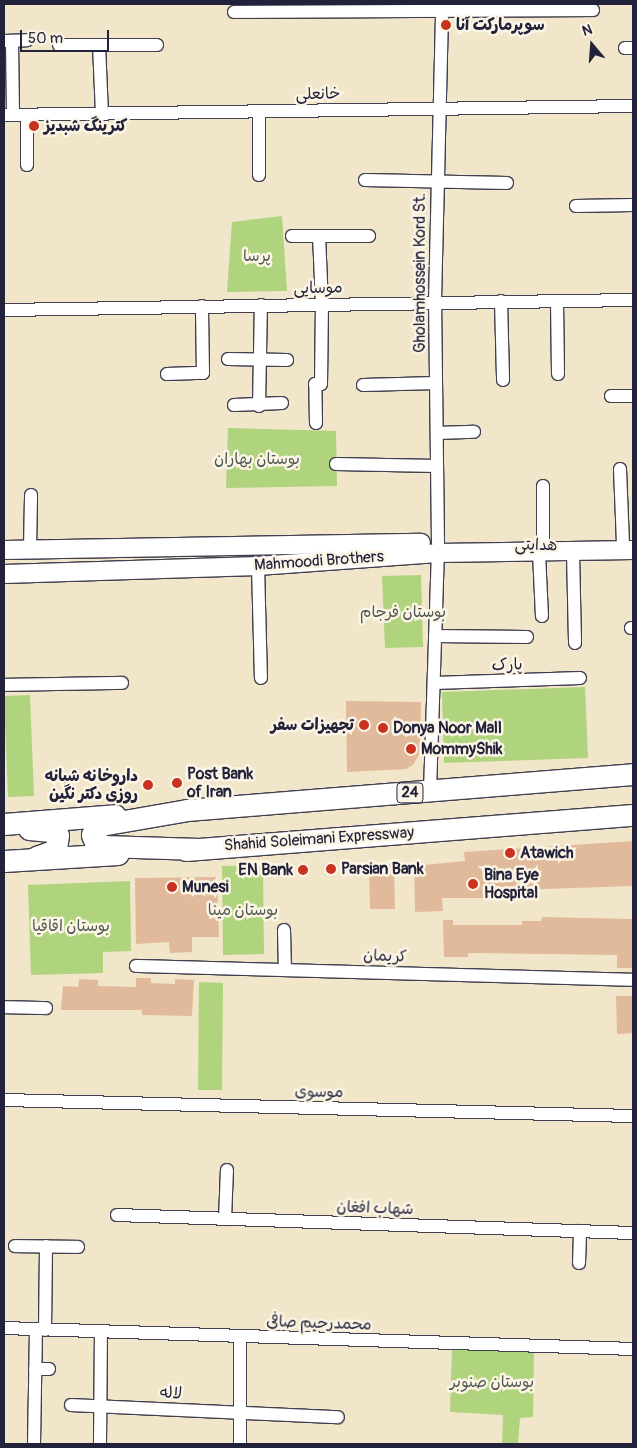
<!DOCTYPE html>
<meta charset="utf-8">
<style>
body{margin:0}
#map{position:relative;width:637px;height:1448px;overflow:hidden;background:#f1e6ca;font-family:Pangolin,"Playpen Sans Arabic",sans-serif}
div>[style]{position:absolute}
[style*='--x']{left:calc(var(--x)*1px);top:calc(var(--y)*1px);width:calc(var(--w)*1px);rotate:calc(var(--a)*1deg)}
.green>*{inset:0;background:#afd47d}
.building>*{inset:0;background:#e0ba9b}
.roads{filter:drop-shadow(1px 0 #413f50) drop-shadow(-1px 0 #413f50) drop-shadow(0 1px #413f50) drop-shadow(0 -1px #413f50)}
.minor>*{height:12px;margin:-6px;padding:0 6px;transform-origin:6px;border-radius:6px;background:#fff}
.secondary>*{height:18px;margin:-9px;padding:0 9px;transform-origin:9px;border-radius:9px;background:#fff}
.trunk>*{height:21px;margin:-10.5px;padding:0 10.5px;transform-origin:10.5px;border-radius:10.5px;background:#fff}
.dots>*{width:14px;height:14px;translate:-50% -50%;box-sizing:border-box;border:2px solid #fcf5e5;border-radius:50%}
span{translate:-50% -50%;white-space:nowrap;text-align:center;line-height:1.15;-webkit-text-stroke:5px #fcf5e5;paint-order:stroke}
.shield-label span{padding:1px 4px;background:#fcf5e5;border:1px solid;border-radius:4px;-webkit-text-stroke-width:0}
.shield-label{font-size:15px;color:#22223b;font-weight:700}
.poi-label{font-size:16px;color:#22223b;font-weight:700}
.left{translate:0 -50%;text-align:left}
.right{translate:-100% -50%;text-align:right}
.street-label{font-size:16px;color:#22223b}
.park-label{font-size:16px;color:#4c574f}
.frame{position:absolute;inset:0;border:5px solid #22223b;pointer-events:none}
.north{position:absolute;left:567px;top:20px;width:50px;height:50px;-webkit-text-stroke:4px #fcf5e5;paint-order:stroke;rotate:342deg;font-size:14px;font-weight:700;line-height:20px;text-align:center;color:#22223b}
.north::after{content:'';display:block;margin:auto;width:18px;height:22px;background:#22223b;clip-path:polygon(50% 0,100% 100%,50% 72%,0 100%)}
.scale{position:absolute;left:20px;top:30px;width:89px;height:22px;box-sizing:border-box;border:2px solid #22223b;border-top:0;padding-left:6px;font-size:15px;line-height:18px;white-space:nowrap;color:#22223b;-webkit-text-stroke:4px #fcf5e5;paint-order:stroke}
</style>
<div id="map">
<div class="green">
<i style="clip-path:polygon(282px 216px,287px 291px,227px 292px,232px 222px)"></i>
<i style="clip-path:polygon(228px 428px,336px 431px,337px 486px,226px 488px)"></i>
<i style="clip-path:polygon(421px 575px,423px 647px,385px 648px,382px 576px)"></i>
<i style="clip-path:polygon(585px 687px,588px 758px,444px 763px,442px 692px)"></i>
<i style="clip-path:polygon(30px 695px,34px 796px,8px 797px,4px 696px)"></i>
<i style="clip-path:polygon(263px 865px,264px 954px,223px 955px,222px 866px)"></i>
<i style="clip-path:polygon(130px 881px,131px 951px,103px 952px,103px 973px,31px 975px,28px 885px)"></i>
<i style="clip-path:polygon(199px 982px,223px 983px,222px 1090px,198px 1090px)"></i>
<i style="clip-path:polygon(452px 1347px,534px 1351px,533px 1417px,520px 1418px,518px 1444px,502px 1444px,503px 1415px,450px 1412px)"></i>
</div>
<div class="building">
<i style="clip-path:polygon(346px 701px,421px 702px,420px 753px,413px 765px,406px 769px,347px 772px)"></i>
<i style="clip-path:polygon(633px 841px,633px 886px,515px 890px,515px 898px,442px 898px,443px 911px,415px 912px,414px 866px,465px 861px,464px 852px)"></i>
<i style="clip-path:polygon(369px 864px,394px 864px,395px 909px,370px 909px)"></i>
<i style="clip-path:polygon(217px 877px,219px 937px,192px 937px,192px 952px,170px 953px,169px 942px,136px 944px,135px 878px)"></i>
<i style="clip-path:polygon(542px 917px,633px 919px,633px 968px,617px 968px,617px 955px,468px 953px,468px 957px,444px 957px,443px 920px,453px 920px,453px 925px,522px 925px,522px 921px,541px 921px)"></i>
<i style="clip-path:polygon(136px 978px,151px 978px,151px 983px,175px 984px,175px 979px,194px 980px,192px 1016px,142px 1015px,142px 1010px,61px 1010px,63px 986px,78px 987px,79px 979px,98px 980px,98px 986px,136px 987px)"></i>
<i style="clip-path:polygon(616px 996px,633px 996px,633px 1033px,617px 1034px)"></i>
</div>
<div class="roads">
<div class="minor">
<i style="--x:234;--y:12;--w:359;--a:-0.3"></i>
<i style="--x:4;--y:41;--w:23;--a:-2"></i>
<i style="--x:12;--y:41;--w:74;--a:89.2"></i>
<i style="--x:59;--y:45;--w:98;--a:0"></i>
<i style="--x:99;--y:45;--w:68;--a:87.5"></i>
<i style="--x:625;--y:48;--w:8;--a:0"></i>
<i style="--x:259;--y:111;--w:64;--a:90"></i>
<i style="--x:4;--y:115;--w:629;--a:-0.82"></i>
<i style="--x:27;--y:115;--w:50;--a:90"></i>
<i style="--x:365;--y:180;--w:142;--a:1.2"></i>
<i style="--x:576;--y:206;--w:57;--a:-1"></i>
<i style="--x:292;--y:236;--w:77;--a:0"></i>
<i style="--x:501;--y:301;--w:79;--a:88.5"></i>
<i style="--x:557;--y:301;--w:73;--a:89.2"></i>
<i style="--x:4;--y:310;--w:629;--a:-0.91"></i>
<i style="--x:228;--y:359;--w:59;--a:1"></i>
<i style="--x:167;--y:374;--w:36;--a:-2"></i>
<i style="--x:203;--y:373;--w:67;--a:-90.9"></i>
<i style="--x:363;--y:385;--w:73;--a:-1.6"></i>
<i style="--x:611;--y:396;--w:22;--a:0"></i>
<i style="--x:234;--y:405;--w:48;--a:-2.4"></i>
<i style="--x:259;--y:406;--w:101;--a:-88.9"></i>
<i style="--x:316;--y:423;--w:39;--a:-91"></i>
<i style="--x:315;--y:384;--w:6;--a:0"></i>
<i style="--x:321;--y:384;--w:80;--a:-89.3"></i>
<i style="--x:322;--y:304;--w:68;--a:-92.5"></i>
<i style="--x:437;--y:433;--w:37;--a:-2"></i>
<i style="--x:336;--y:464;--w:101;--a:1.1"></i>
<i style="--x:620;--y:469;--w:74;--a:87.7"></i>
<i style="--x:543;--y:486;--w:59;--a:90"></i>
<i style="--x:438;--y:543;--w:242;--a:-90.7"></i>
<i style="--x:435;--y:301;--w:297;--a:-88.6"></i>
<i style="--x:30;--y:549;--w:54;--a:-88.9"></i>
<i style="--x:539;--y:553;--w:63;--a:87.3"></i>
<i style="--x:573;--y:553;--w:90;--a:88.7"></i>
<i style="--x:258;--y:566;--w:112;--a:88.5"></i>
<i style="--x:631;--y:628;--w:2;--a:0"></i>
<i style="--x:435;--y:636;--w:92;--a:0.6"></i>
<i style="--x:434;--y:683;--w:146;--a:-2"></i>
<i style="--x:4;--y:685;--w:118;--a:-1"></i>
<i style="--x:430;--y:791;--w:238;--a:-88.1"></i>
<i style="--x:284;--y:930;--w:40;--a:88.6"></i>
<i style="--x:136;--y:966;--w:497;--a:1.6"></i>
<i style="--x:4;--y:1007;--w:42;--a:1.4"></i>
<i style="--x:4;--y:1100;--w:629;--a:1.46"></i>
<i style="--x:117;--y:1215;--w:516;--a:2"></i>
<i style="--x:225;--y:1219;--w:49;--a:-87.7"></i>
<i style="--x:15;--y:1246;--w:63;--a:0.9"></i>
<i style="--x:579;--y:1263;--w:32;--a:-88"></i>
<i style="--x:4;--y:1328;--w:629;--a:1.91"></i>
<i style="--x:45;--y:1330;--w:84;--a:-89.3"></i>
<i style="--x:35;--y:1369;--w:14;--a:0"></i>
<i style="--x:71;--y:1405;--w:267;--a:2.6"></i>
<i style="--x:34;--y:1444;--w:115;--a:-89"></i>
<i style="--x:100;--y:1444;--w:112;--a:-89.5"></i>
<i style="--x:240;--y:1444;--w:108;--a:-90"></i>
</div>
<div class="secondary">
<i style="--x:4;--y:550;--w:417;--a:-1"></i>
<i style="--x:4;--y:574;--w:254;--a:-1.8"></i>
<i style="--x:258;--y:566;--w:180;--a:-4.1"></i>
<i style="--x:438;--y:553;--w:195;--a:-0.9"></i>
</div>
<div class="trunk">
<i style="--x:4;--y:824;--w:111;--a:-4.6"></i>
<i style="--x:29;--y:829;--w:22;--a:5"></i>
<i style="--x:51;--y:831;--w:8;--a:30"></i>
<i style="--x:58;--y:835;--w:15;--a:98"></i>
<i style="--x:56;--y:850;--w:21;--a:161"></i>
<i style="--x:199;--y:849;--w:96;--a:-178.2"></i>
<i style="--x:103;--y:846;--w:9;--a:-153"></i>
<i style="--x:95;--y:842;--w:8;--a:-113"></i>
<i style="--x:92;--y:835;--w:13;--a:-48"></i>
<i style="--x:101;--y:825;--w:87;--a:-9.9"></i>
<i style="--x:187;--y:810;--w:447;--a:-4.6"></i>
<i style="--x:186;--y:850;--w:448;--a:-4.5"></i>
<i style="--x:4;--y:861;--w:114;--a:-3.5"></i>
</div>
</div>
<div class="dots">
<i style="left:446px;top:25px;background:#c8321e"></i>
<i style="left:34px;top:126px;background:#c8321e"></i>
<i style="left:364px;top:725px;background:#c8321e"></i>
<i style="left:383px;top:728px;background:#c8321e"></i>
<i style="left:411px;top:749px;background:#c8321e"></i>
<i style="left:177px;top:783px;background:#c8321e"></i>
<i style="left:148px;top:785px;background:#c8321e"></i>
<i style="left:510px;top:853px;background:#c8321e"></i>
<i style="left:331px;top:869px;background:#c8321e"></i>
<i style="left:303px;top:870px;background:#c8321e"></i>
<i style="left:473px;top:884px;background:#c8321e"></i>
<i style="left:172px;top:887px;background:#c8321e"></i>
</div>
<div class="shield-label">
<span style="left:410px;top:793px">24</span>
</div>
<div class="poi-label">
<span class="left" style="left:456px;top:25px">سوپرمارکت آنا</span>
<span class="left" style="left:44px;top:126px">کترینگ شبدیز</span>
<span class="right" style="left:354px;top:725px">تجهیزات سفر</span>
<span class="left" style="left:393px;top:728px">Donya Noor Mall</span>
<span class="left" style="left:421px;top:749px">MommyShik</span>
<span class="left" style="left:187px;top:783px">Post Bank<br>of Iran</span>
<span class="right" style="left:138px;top:785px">داروخانه شبانه<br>روزی دکتر نگین</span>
<span class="left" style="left:520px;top:853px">Atawich</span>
<span class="left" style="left:341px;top:869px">Parsian Bank</span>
<span class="right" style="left:293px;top:870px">EN Bank</span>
<span class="left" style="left:484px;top:884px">Bina Eye<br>Hospital</span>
<span class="left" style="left:182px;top:887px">Munesi</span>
</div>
<div class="street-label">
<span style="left:318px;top:94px;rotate:-1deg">خانعلی</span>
<span style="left:420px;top:273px;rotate:-90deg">Gholamhossein Kord St.</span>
<span style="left:318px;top:288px;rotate:-1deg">موسایی</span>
<span style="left:536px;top:545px;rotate:1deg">هدایتی</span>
<span style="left:319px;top:561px;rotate:-4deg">Mahmoodi Brothers</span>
<span style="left:507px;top:665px;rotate:-2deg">پارک</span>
<span style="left:319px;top:839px;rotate:-4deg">Shahid Soleimani Expressway</span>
<span style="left:385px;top:956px;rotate:2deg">کریمان</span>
<span style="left:319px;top:1092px;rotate:1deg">موسوی</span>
<span style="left:375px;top:1208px;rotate:2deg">شهاب افغان</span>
<span style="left:319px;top:1323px;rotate:2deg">محمدرحیم صافی</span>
<span style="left:171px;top:1393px;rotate:3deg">لاله</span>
</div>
<div class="park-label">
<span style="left:257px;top:256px">پرسا</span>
<span style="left:257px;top:459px">بوستان بهاران</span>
<span style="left:403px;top:612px">بوستان فرجام</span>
<span style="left:243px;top:910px">بوستان مینا</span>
<span style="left:71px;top:926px">بوستان اقاقیا</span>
<span style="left:492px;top:1382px">بوستان صنوبر</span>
</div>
<div class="frame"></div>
<div class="north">N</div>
<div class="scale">50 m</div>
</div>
